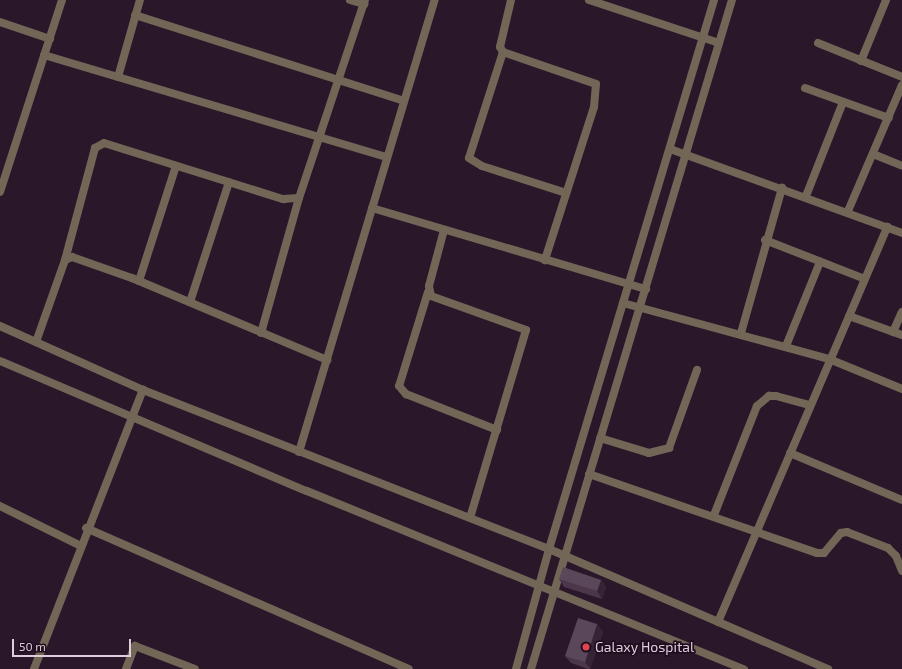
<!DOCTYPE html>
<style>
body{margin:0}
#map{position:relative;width:902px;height:669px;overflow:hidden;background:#2a1729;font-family:"Exo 2",sans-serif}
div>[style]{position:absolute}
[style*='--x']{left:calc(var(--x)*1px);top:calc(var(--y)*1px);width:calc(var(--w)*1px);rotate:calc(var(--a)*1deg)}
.minor>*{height:8px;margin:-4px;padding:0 4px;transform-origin:4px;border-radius:4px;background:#726657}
.wall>*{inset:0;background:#4b364a}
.shaded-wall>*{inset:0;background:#372336}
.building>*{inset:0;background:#5b475a}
.dots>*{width:11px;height:11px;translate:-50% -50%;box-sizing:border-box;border:2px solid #200e1f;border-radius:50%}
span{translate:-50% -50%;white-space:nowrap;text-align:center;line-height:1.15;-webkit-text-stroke:3.5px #200e1f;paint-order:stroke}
.poi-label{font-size:14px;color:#dccfdb}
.left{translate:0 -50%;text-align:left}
.scale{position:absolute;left:12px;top:639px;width:119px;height:18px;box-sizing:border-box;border:2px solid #dccfdb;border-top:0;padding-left:5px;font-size:12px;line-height:14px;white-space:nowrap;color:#dccfdb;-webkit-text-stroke:3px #200e1f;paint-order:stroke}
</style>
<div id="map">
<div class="minor">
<i style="--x:350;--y:0;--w:15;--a:16"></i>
<i style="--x:511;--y:0;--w:48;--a:103.2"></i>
<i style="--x:500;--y:47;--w:6;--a:59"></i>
<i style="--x:503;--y:52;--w:98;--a:19"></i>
<i style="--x:596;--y:84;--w:23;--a:95"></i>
<i style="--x:594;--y:107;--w:161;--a:107.8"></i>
<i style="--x:589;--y:0;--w:137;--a:18.3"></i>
<i style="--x:135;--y:15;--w:282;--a:17.7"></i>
<i style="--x:0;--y:22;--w:53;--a:18.8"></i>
<i style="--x:818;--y:43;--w:91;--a:22"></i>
<i style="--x:503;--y:52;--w:111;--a:107.8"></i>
<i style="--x:469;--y:158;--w:15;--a:32"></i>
<i style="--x:482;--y:166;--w:88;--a:17.8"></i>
<i style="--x:44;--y:55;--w:358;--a:16.6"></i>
<i style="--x:861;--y:61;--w:66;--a:-67.7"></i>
<i style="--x:118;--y:77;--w:80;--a:-74.1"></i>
<i style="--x:805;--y:88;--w:89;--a:19.7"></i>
<i style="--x:670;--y:149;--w:247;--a:19.9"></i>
<i style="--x:873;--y:154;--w:31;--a:22"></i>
<i style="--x:0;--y:192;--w:202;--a:-72.1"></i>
<i style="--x:806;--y:196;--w:101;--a:-68.5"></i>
<i style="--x:372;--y:208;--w:286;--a:16.5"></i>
<i style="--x:848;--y:211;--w:137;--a:-66.8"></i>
<i style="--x:444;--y:230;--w:58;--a:105"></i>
<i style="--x:429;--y:286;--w:10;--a:79"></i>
<i style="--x:431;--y:296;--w:101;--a:19.7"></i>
<i style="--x:526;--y:330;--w:196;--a:106.6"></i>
<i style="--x:765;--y:240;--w:107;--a:21.3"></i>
<i style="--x:65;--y:260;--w:116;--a:-75"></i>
<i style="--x:95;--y:148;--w:10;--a:-29"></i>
<i style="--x:104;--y:143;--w:188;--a:17.4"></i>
<i style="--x:283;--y:199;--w:16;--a:-4"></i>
<i style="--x:299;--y:198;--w:209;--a:-71.6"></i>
<i style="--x:139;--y:281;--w:121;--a:-72.2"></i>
<i style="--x:428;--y:292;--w:98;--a:107.1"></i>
<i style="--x:399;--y:386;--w:11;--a:49"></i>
<i style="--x:406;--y:394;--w:98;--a:21.6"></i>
<i style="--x:190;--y:302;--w:126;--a:-72"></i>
<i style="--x:623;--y:303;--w:213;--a:15.2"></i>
<i style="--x:829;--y:359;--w:79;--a:22.3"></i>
<i style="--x:849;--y:316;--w:56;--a:19.7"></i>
<i style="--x:0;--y:326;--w:157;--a:24.1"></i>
<i style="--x:143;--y:390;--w:436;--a:21.4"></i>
<i style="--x:549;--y:549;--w:304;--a:23.3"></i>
<i style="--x:893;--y:332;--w:22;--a:-66"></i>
<i style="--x:261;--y:333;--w:140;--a:-74.3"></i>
<i style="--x:741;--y:333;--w:151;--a:-74.2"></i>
<i style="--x:36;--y:342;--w:87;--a:-70.5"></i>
<i style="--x:65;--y:260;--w:8;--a:-23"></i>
<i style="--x:72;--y:257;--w:64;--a:19.3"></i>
<i style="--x:132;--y:278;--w:212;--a:22.8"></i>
<i style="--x:786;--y:346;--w:91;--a:-68"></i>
<i style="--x:0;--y:361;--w:333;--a:23"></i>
<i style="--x:307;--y:491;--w:472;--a:22.2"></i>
<i style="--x:600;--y:438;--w:51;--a:17"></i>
<i style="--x:649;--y:453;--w:21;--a:-14"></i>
<i style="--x:669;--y:448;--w:83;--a:-70.3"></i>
<i style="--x:299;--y:452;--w:472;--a:-73.3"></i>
<i style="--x:790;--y:453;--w:121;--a:22.8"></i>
<i style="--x:589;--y:474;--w:241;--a:19.1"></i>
<i style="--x:817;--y:553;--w:7;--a:0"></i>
<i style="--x:824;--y:553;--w:26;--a:-50"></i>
<i style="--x:841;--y:533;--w:6;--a:-9"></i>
<i style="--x:847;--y:532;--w:44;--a:21.3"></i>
<i style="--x:888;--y:548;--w:11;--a:45"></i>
<i style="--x:896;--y:556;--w:16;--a:68"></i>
<i style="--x:0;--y:506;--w:90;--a:26.3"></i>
<i style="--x:714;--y:515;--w:117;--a:-68.5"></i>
<i style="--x:757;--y:406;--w:16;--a:-40"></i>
<i style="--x:769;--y:396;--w:7;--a:0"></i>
<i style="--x:776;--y:396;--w:35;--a:15"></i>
<i style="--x:86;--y:528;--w:352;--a:23.6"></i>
<i style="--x:718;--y:622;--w:430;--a:-66.8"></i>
<i style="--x:34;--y:669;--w:300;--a:-68.7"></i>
<i style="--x:126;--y:669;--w:25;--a:-69"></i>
<i style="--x:135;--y:646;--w:64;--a:21"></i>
<i style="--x:516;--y:669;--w:124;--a:-74.6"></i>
<i style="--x:549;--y:549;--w:573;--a:-73.27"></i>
<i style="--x:531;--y:669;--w:699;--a:-73.28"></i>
</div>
<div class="wall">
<i style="clip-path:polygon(559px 579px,601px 580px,606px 587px,602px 599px,564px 587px)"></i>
<i style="clip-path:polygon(597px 624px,603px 632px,590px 669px,588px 669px,571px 663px,565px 656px)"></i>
</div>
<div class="shaded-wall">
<i style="clip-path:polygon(601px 580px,606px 587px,602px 599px,597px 591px)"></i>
<i style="clip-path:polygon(597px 624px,603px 632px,590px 669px,585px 662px)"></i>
</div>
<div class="building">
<i style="clip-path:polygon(563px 567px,601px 580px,597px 591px,559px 579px)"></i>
<i style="clip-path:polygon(578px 618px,597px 624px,585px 662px,565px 656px)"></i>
</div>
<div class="dots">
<i style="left:586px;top:647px;background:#e0444e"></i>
</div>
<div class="poi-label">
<span class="left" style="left:595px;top:647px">Galaxy Hospital</span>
</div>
<div class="scale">50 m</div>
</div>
